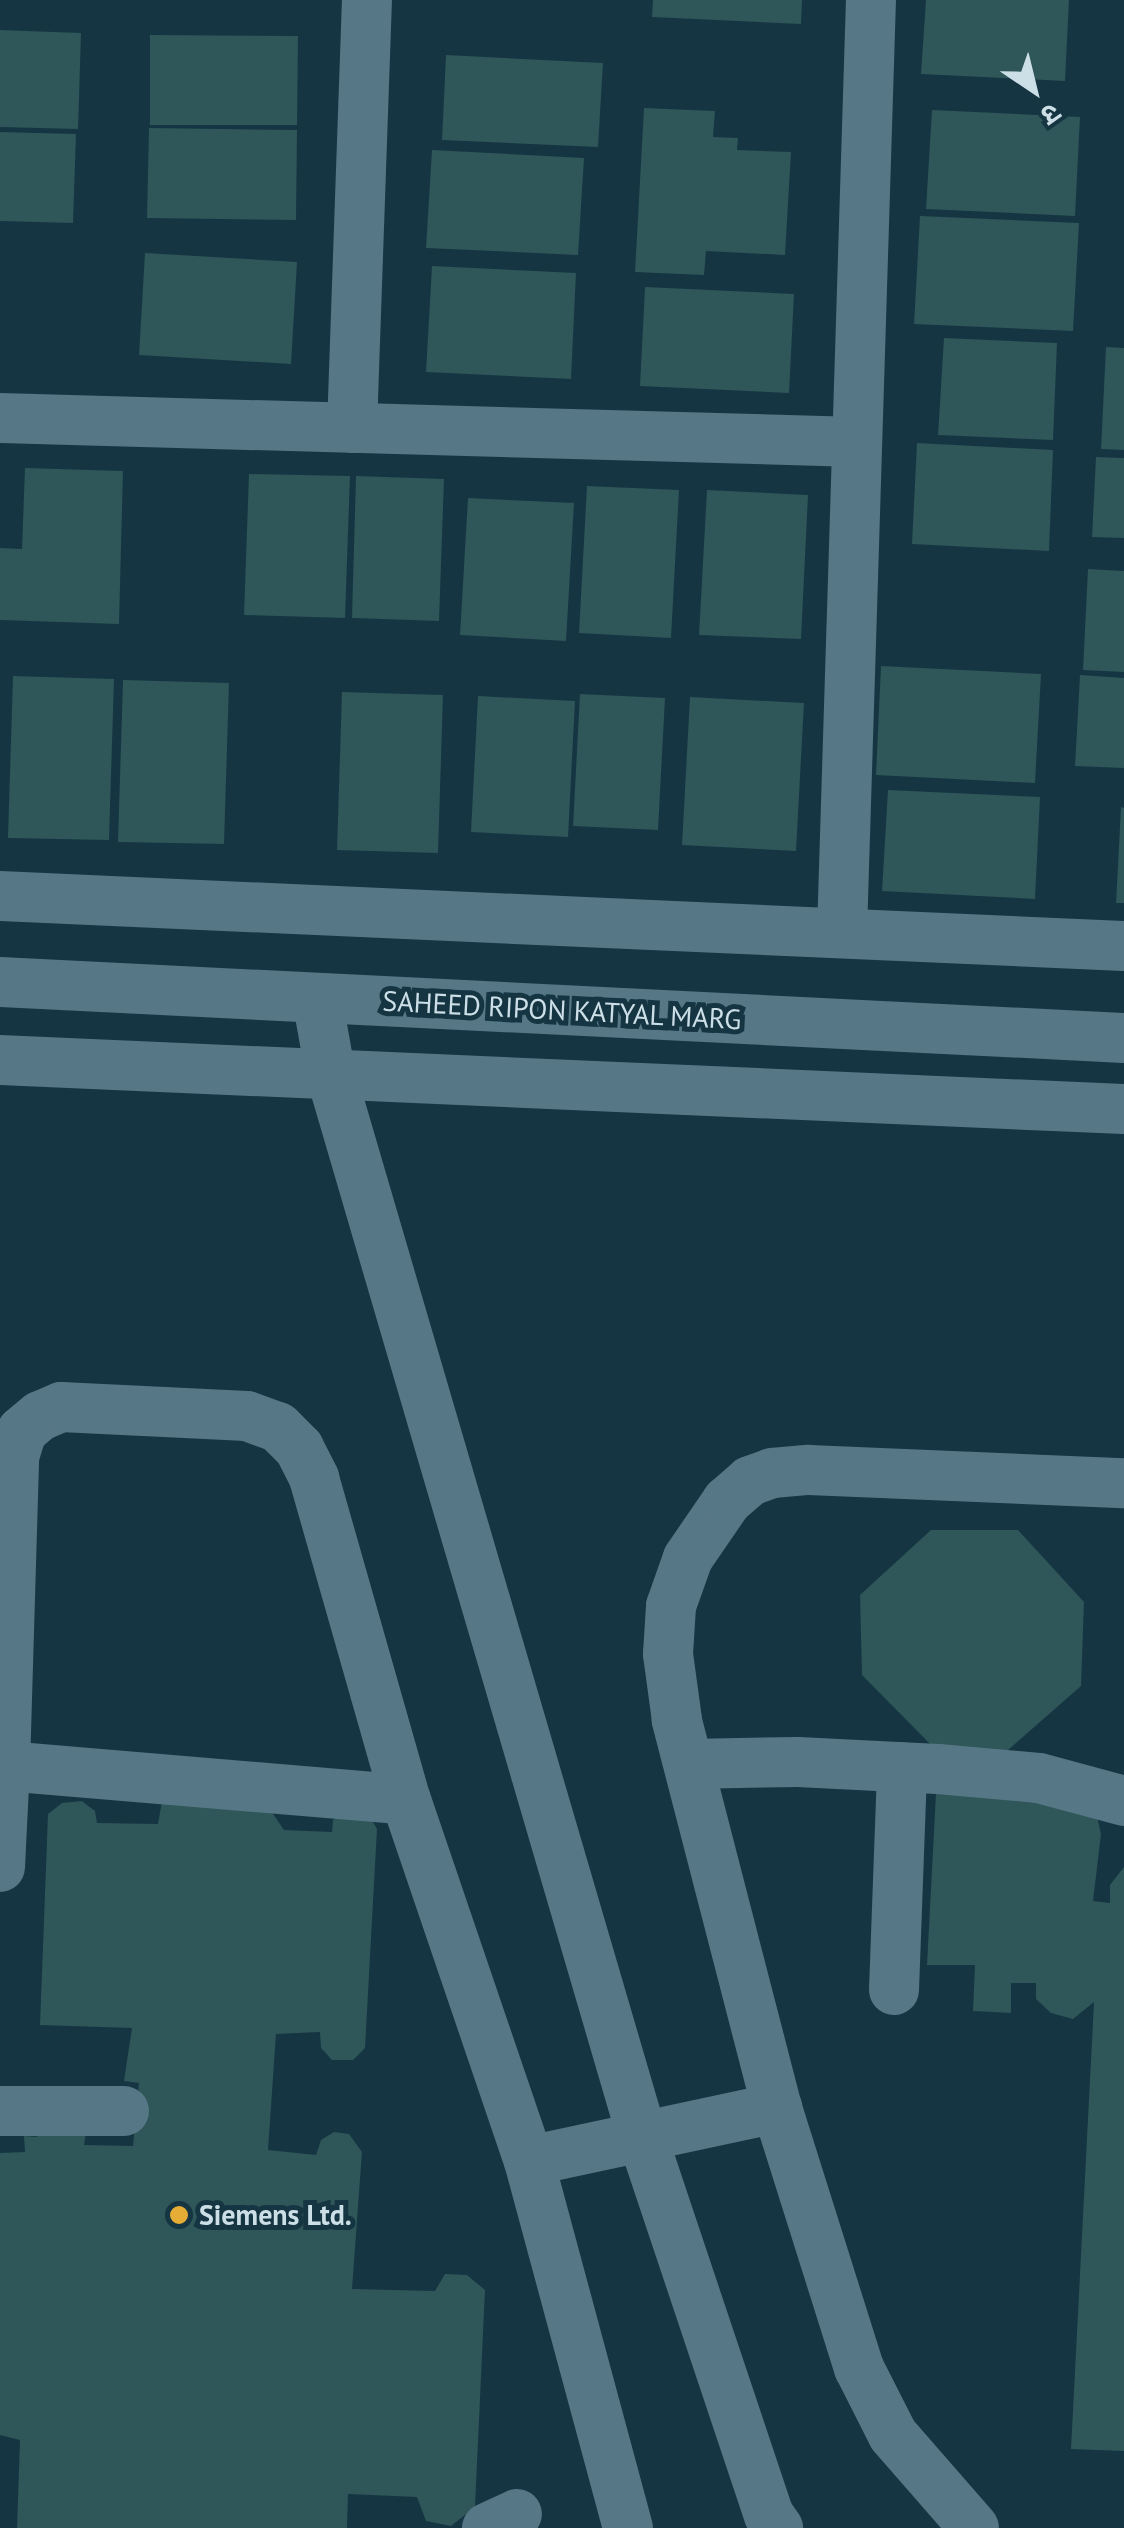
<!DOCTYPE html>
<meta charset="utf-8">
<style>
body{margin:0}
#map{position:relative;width:1124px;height:2528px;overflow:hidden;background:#153542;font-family:"PT Sans","Noto Sans Devanagari",sans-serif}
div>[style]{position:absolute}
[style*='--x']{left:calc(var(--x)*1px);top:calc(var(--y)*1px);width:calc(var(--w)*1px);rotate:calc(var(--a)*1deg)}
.building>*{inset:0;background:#2f5658}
.minor>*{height:50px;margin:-25px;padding:0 25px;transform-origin:25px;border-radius:25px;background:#567786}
.dots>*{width:28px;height:28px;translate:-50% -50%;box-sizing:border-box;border:5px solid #153542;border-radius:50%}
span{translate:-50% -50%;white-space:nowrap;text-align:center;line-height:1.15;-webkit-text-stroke:10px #153542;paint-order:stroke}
.street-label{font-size:28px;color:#ccdee6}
.poi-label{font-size:28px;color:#ccdee6;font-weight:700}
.left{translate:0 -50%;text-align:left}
.north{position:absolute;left:984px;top:40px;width:100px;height:100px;-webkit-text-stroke:8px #153542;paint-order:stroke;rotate:145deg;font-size:28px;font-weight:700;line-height:40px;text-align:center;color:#ccdee6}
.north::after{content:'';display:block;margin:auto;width:35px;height:45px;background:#ccdee6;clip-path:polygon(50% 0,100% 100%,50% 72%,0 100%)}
</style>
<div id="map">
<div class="building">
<i style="clip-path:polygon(653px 0,802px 0,801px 24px,652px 17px)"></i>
<i style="clip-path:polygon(926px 0,1069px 0,1065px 81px,921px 74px)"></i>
<i style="clip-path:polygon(0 30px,81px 33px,78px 129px,0 127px)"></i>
<i style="clip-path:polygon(150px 35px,298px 36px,297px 125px,150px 125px)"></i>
<i style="clip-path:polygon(446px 55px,603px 63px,598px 147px,442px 140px)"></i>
<i style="clip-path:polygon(644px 108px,715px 111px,713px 137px,738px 138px,737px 150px,791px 152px,785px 255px,706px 251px,704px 275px,635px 272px)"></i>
<i style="clip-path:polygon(932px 110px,1080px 117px,1075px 216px,926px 209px)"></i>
<i style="clip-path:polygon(149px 128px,297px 130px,296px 220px,147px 218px)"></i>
<i style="clip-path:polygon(0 132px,76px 134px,73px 223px,0 221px)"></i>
<i style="clip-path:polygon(432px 150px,584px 158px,578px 255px,426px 248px)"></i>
<i style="clip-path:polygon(920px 216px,1079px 223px,1073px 331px,914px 324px)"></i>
<i style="clip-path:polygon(145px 253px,297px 262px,291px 364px,139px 355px)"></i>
<i style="clip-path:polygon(432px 266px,576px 273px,571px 379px,426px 372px)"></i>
<i style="clip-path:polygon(645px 287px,794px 294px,789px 393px,640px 386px)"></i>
<i style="clip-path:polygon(944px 338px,1057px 343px,1053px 440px,938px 435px)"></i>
<i style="clip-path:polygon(1106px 347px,1124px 348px,1124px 450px,1101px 449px)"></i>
<i style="clip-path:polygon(917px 443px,1053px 450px,1049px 551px,912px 544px)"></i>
<i style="clip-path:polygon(1096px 457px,1124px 458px,1124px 538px,1092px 537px)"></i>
<i style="clip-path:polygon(25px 468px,123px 471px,119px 624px,0 620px,0 548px,22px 549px)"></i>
<i style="clip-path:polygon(249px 474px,350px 476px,345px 618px,244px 615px)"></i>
<i style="clip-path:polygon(356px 476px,444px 479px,439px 621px,352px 618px)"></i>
<i style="clip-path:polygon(587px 486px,679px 490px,671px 638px,579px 633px)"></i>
<i style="clip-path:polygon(707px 490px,808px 495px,801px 639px,699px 635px)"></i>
<i style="clip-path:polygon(468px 498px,574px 503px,566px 641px,460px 635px)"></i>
<i style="clip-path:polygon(1088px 569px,1124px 571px,1124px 672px,1083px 670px)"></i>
<i style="clip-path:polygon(881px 666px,1041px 674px,1035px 783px,876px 775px)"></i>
<i style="clip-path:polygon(1080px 675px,1124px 678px,1124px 768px,1075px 766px)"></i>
<i style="clip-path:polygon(13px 676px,114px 679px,109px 840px,8px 838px)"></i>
<i style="clip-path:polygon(123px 680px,229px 683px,224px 844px,118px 842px)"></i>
<i style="clip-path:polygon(342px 692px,443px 695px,438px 853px,337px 850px)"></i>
<i style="clip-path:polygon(580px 694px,665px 698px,658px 830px,573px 826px)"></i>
<i style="clip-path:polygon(478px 696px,575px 701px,568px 837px,471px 832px)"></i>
<i style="clip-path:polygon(690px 697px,804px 703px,796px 851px,682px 845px)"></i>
<i style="clip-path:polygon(888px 790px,1040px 797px,1035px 899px,882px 891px)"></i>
<i style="clip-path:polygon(1121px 807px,1124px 808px,1124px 903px,1116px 903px)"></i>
<i style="clip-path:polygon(931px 1530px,1018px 1530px,1084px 1602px,1081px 1686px,1007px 1751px,937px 1751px,862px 1675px,860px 1595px)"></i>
<i style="clip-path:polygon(936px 1793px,1080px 1796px,1096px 1812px,1101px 1834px,1093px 1901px,1110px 1903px,1110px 1885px,1124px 1867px,1124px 2451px,1071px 2449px,1094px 2002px,1073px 2019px,1051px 2013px,1036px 1999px,1036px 1983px,1011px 1983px,1011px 2013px,973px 2011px,975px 1965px,927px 1965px)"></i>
<i style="clip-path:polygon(263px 1799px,284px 1830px,332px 1832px,333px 1820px,348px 1809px,366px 1810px,377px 1829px,365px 2048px,353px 2060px,332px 2060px,321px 2048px,320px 2032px,276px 2034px,268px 2150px,316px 2155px,321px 2140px,334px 2132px,349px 2134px,362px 2152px,352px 2289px,435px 2291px,445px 2274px,467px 2275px,485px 2290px,475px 2507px,451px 2526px,426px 2521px,417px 2497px,348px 2494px,347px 2528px,17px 2528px,20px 2440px,0 2435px,0 2153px,25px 2152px,24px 2136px,37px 2137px,38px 2115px,89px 2115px,84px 2145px,133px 2146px,139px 2083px,124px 2081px,132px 2028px,40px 2025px,48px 1814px,62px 1803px,82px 1801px,95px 1811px,97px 1823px,158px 1824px,162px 1801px)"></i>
</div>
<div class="minor">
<i style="--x:0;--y:418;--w:857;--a:1.6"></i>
<i style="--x:352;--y:428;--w:428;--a:-88"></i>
<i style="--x:0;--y:896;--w:1125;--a:2.55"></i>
<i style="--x:842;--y:932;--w:932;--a:-88.22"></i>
<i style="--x:0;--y:982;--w:1125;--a:2.85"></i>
<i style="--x:317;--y:998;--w:74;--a:79.9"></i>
<i style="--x:330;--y:1071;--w:1113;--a:73.67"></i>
<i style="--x:643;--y:2139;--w:397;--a:71.5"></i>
<i style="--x:769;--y:2515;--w:16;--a:55"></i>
<i style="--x:0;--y:1060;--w:1125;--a:2.5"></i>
<i style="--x:689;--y:1764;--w:109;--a:-1.1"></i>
<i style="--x:798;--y:1762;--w:140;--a:2.9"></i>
<i style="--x:938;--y:1769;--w:101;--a:5.1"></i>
<i style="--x:1039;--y:1778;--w:88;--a:15.1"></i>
<i style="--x:5;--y:1766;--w:309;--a:-88.3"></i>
<i style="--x:14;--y:1457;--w:27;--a:-73"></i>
<i style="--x:22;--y:1431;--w:23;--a:-40"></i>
<i style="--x:40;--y:1416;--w:23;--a:-23"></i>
<i style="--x:61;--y:1407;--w:186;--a:2.8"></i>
<i style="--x:247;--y:1416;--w:33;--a:20"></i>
<i style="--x:278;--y:1427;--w:30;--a:45"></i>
<i style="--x:299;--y:1448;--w:34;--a:63"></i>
<i style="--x:314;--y:1478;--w:335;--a:74.1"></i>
<i style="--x:0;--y:1867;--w:101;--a:-87.2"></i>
<i style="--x:5;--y:1766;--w:402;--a:4.8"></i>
<i style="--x:406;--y:1800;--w:381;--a:71.2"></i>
<i style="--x:894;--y:1990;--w:223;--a:-87.9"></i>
<i style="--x:777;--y:2108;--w:401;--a:-104.5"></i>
<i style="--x:677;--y:1720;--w:67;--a:-97.8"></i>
<i style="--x:668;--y:1654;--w:48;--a:-86.4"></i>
<i style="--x:671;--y:1606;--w:51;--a:-70.5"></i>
<i style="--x:688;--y:1558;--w:69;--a:-55.6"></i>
<i style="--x:727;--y:1501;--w:30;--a:-41"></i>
<i style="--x:750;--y:1481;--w:23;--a:-20"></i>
<i style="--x:772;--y:1473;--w:37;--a:-5"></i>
<i style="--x:809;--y:1470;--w:315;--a:2.4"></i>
<i style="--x:0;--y:2111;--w:124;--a:0"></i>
<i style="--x:487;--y:2528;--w:33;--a:-25"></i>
<i style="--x:628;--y:2528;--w:380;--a:-105.1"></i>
<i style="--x:529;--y:2161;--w:254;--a:-12.1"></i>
<i style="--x:777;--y:2108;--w:273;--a:72.5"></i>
<i style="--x:859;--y:2368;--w:75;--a:63.1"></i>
<i style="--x:893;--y:2435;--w:123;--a:48.9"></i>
</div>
<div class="dots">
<i style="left:179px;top:2215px;background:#e5ad36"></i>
</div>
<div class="street-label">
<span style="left:562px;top:1010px;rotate:3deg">SAHEED RIPON KATYAL MARG</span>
</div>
<div class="poi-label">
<span class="left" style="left:199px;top:2215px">Siemens Ltd.</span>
</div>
<div class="north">उ</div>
</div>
